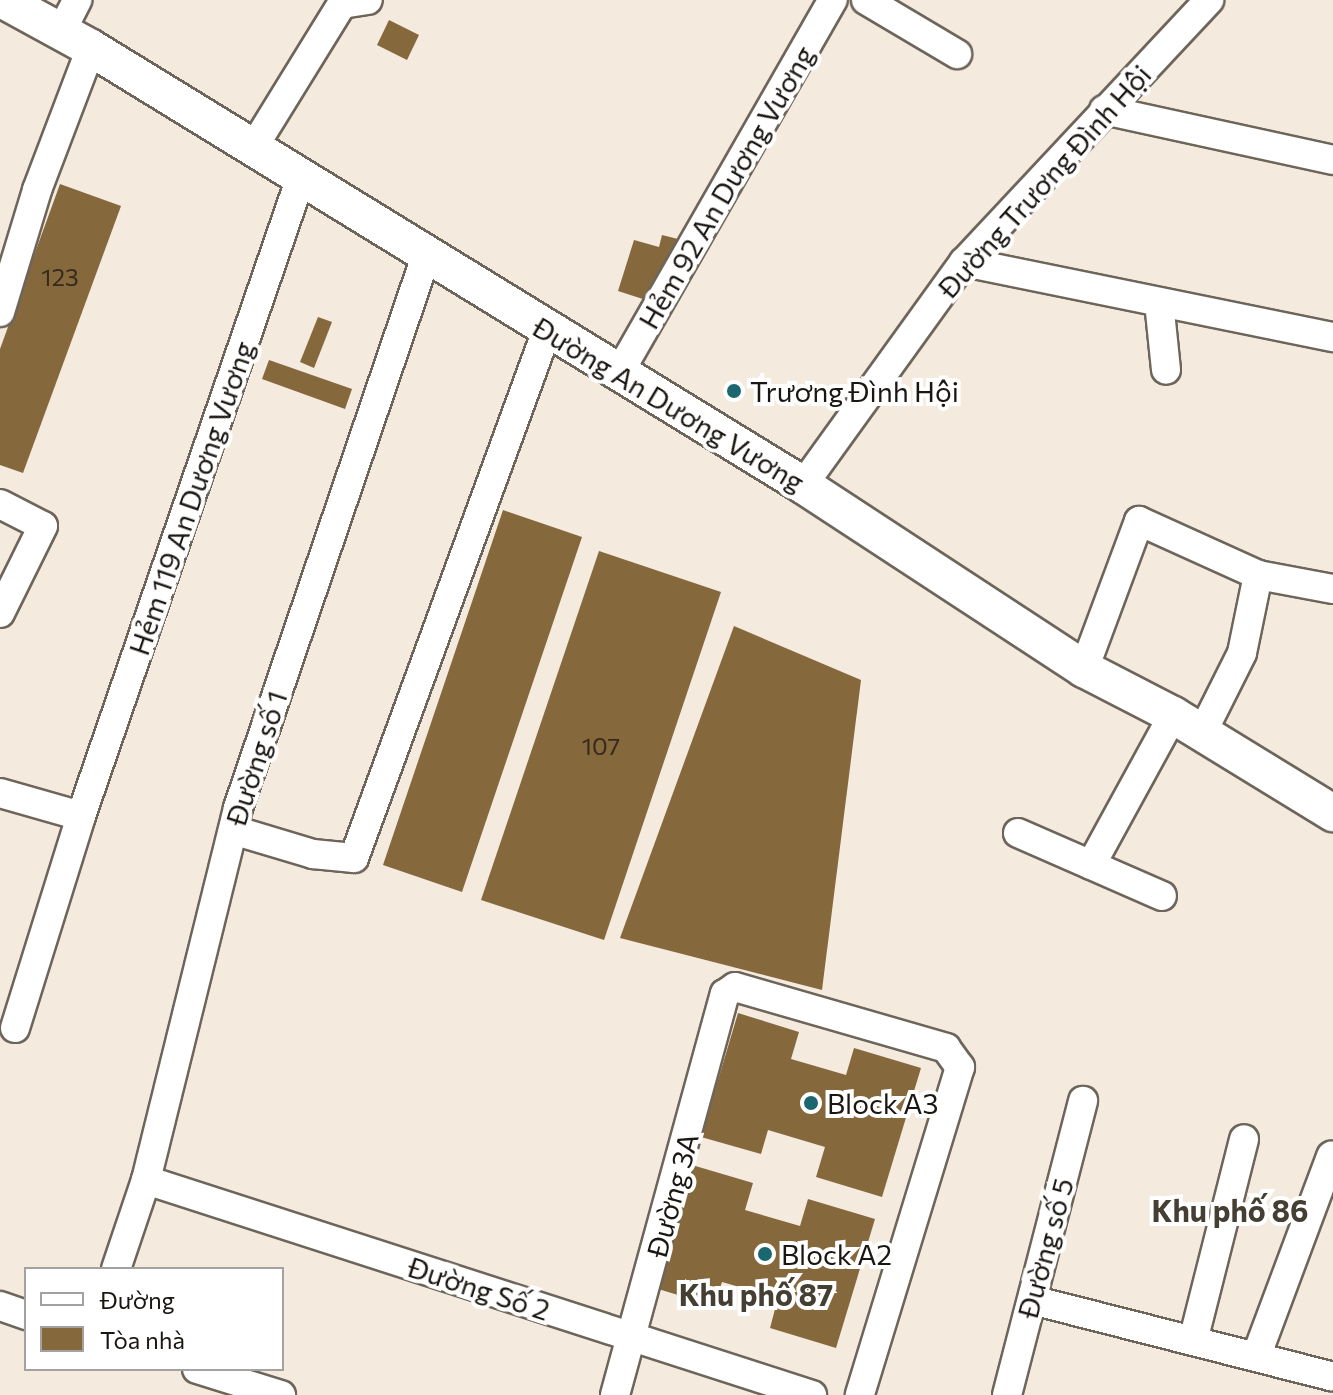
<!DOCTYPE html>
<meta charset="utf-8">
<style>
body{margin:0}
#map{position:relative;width:1333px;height:1395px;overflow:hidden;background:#f4eade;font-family:Commissioner,sans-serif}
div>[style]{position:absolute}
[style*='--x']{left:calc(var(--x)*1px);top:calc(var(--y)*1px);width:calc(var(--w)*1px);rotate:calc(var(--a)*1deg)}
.building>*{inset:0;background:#86683d}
.roads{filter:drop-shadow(2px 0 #6d655a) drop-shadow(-2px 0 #6d655a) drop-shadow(0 2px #6d655a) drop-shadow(0 -2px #6d655a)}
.minor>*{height:28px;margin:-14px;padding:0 14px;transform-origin:14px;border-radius:14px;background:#fff}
.major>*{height:36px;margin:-18px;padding:0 18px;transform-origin:18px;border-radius:18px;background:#fff}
.dots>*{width:22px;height:22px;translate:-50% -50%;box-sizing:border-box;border:4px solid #fff;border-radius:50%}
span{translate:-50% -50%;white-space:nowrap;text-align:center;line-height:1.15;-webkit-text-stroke:8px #fff;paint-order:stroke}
.number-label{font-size:24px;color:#352a1d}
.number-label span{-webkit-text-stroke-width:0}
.street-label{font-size:28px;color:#1a1612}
.poi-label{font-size:28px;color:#1a1612}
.left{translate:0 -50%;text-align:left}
.neighbourhood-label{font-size:30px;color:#453e33;font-weight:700}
.legend{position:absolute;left:24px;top:1267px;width:260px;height:104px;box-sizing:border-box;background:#fff;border:2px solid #a3a2a0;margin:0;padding:10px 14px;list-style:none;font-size:24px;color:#1a1612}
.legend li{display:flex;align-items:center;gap:16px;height:40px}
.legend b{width:40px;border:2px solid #a3a2a0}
</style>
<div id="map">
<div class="building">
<i style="clip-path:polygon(389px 20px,419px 35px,407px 60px,377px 45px)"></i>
<i style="clip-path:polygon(60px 184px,121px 206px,23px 473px,0 465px,0 349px)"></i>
<i style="clip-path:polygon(662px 235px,682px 240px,649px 301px,618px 291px,634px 240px,659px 247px)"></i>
<i style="clip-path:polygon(318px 317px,332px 322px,314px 368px,300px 362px)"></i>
<i style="clip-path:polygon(269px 360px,352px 389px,345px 409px,262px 379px)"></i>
<i style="clip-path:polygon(503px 510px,582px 537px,462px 892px,383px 865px)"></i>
<i style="clip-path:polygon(599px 551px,721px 592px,604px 940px,481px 900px)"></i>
<i style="clip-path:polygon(734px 626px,861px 680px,822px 990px,620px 938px)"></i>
<i style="clip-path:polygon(738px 1013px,799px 1032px,791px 1059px,846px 1075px,854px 1048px,921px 1068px,882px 1197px,816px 1177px,825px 1147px,768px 1130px,761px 1154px,701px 1137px)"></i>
<i style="clip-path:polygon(692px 1165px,753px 1183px,745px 1210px,800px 1226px,808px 1199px,875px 1219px,836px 1348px,770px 1328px,778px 1298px,722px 1282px,714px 1306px,655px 1288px)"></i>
</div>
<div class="roads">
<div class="minor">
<i style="--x:866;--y:0;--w:106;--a:30.7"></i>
<i style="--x:61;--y:32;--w:36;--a:-63"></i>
<i style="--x:1104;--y:110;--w:234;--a:12.3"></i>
<i style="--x:253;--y:148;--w:169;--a:-58.3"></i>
<i style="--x:342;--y:4;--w:26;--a:-9"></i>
<i style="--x:964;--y:262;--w:377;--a:11.5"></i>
<i style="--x:1159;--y:302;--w:68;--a:84.1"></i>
<i style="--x:0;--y:312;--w:127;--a:-73.1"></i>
<i style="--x:37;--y:190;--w:152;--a:-69.2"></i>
<i style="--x:619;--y:373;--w:430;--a:-60.2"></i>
<i style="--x:803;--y:485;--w:275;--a:-54.2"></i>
<i style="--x:964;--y:262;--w:359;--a:-46.9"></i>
<i style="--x:0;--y:504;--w:48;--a:27.1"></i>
<i style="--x:43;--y:526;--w:97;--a:116.3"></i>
<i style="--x:1084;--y:669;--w:158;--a:-69.6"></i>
<i style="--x:1139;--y:521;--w:131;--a:24.4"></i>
<i style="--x:1258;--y:575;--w:76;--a:10.6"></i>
<i style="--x:1202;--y:733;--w:89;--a:-63.4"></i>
<i style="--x:1242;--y:653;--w:80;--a:-78.4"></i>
<i style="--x:0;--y:793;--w:84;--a:15.9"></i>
<i style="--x:233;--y:830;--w:84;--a:16.7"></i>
<i style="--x:313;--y:854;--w:41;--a:5.6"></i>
<i style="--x:354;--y:858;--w:562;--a:-69.92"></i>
<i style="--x:1018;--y:833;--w:157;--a:23.6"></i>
<i style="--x:1091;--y:865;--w:171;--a:-61.3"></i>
<i style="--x:15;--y:1028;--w:222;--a:-72.7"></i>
<i style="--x:81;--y:816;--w:673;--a:-71"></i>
<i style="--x:146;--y:1180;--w:700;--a:17.89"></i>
<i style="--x:116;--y:1269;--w:94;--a:-71.4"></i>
<i style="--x:146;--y:1180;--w:383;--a:-76.1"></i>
<i style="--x:238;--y:808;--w:583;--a:-71.19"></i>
<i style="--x:1032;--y:1300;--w:309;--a:14.3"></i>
<i style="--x:0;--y:1306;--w:28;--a:19"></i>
<i style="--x:1193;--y:1341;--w:208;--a:-75.8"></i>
<i style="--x:1256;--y:1357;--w:215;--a:-69.5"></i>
<i style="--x:197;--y:1369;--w:88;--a:17.2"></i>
<i style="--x:615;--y:1395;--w:416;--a:-74.7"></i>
<i style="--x:725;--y:994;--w:12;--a:-35"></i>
<i style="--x:735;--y:987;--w:220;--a:16.1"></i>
<i style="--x:946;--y:1048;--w:24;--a:54"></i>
<i style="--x:960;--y:1067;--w:343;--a:107"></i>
<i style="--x:1007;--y:1395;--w:304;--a:-75.5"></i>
</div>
<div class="major">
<i style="--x:3;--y:0;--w:100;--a:28.6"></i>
<i style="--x:91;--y:48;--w:835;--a:31.54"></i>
<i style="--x:803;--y:485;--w:336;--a:33.2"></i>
<i style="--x:1084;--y:669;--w:100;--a:27.3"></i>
<i style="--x:1173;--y:715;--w:188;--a:31.5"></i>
</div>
</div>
<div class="dots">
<i style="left:734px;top:391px;background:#1a676f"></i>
<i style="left:811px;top:1103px;background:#1a676f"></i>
<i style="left:765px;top:1254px;background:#1a676f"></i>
</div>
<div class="number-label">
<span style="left:60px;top:277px">123</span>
<span style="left:601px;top:746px">107</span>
</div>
<div class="street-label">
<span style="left:1044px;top:181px;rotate:-48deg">Đường Trương Đình Hội</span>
<span style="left:726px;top:187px;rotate:-60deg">Hẻm 92 An Dương Vương</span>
<span style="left:669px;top:404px;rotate:31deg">Đường An Dương Vương</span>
<span style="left:191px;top:498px;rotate:-71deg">Hẻm 119 An Dương Vương</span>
<span style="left:256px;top:758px;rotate:-72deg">Đường số 1</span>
<span style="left:672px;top:1195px;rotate:-75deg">Đường 3A</span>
<span style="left:1045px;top:1248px;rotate:-75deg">Đường số 5</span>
<span style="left:479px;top:1288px;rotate:18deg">Đường Số 2</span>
</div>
<div class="poi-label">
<span class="left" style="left:750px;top:391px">Trương Đình Hội</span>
<span class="left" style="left:827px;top:1103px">Block A3</span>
<span class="left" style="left:781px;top:1254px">Block A2</span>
</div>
<div class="neighbourhood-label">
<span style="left:1230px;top:1210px">Khu phố 86</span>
<span style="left:756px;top:1294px">Khu phố 87</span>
</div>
<ul class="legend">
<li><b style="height:10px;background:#fff"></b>Đường</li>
<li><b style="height:22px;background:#86683d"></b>Tòa nhà</li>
</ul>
</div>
